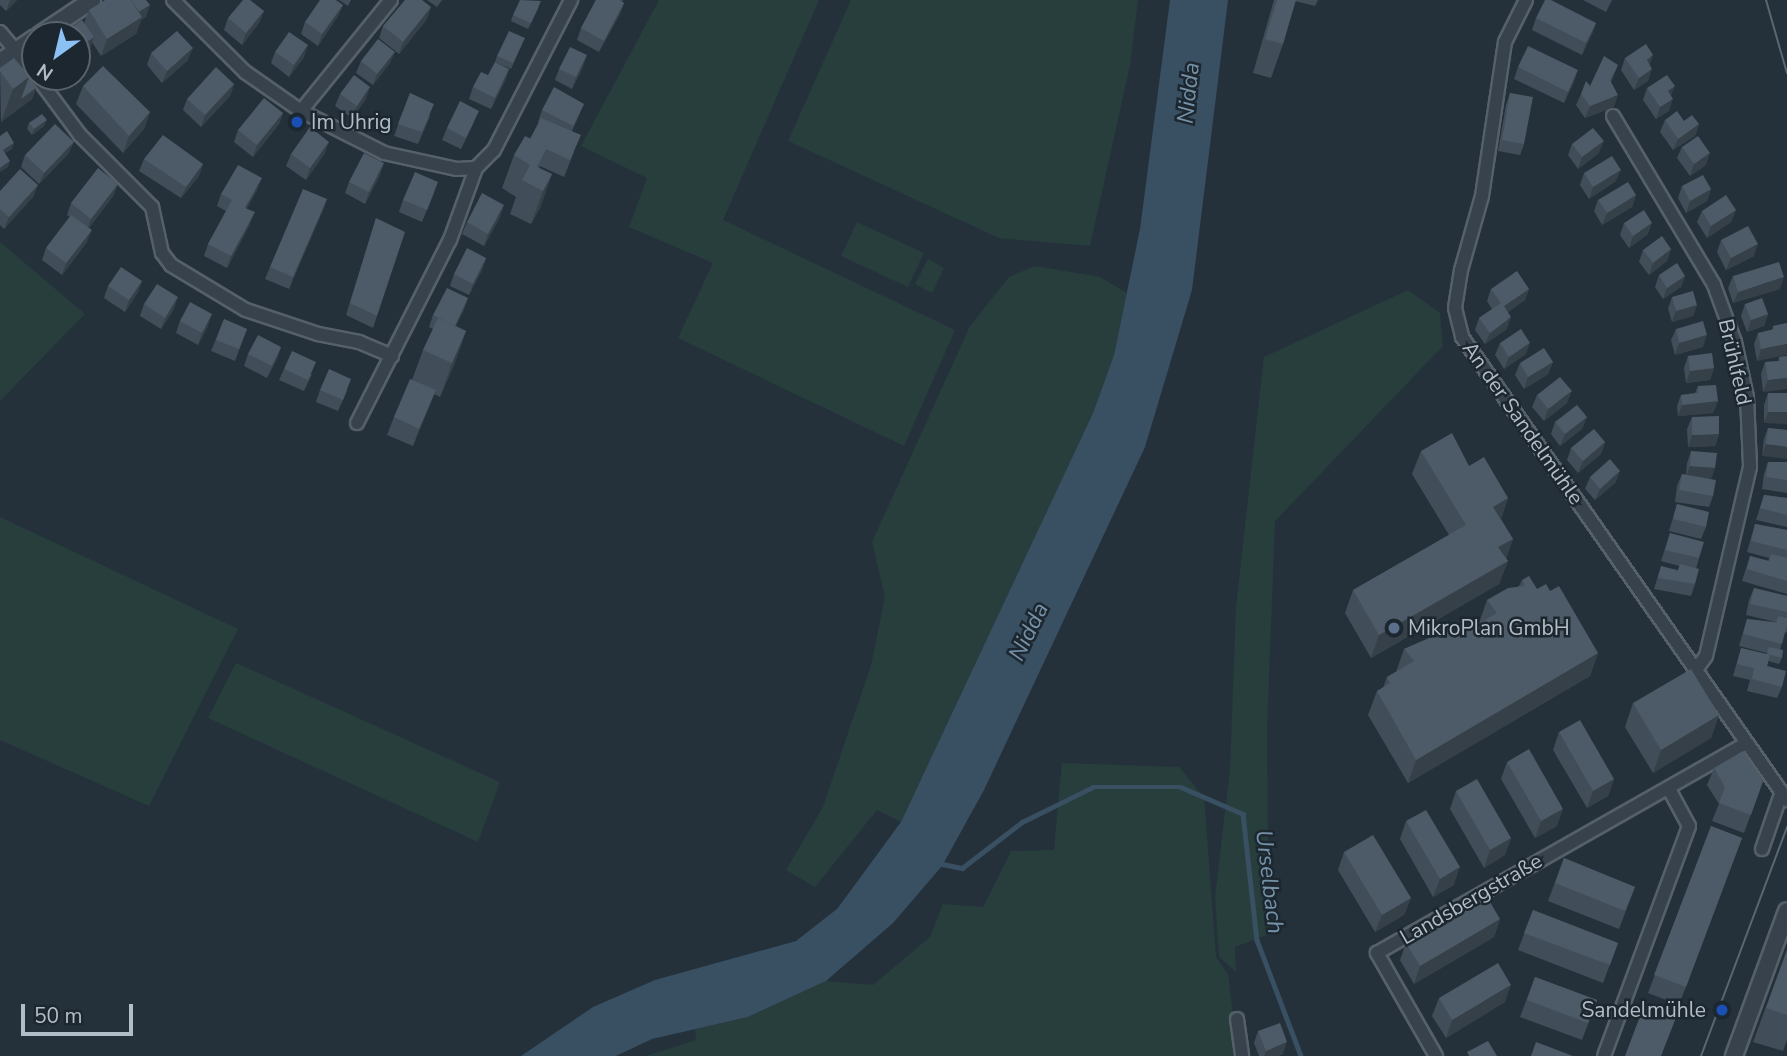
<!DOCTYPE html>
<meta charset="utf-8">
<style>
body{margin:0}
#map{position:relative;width:1787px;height:1056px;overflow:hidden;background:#24313b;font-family:"Nunito Sans",sans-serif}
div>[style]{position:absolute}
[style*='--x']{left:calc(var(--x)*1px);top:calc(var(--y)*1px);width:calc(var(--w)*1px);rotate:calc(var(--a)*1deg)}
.green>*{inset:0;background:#273e3d}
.water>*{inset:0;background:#394f62}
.stream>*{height:4.5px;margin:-2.25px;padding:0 2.25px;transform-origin:2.25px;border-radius:2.25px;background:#394f62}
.roads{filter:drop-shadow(2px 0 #566069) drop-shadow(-2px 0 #566069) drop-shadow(0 2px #566069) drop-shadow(0 -2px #566069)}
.minor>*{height:12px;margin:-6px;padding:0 6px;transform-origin:6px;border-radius:6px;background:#38424c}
.tertiary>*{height:16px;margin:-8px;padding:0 8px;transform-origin:8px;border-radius:8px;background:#38424c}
.tram>*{height:2px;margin:-1px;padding:0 1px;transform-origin:1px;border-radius:1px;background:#5a6772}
.wall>*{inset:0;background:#414e59}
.shaded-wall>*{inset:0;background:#354048}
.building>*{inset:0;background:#4c5b67}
.dots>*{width:19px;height:19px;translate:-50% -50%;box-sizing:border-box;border:4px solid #1d2730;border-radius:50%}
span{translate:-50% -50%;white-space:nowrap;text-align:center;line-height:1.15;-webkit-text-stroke:5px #1d2730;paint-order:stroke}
.poi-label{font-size:21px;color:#b3bdc7}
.left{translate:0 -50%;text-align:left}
.right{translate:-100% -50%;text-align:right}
.street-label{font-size:21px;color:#b3bdc7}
.water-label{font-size:23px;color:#7592a9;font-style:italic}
.north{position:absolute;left:21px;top:21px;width:70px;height:70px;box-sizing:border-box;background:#1d2730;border:2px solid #59636c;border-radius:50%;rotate:214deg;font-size:19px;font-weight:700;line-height:28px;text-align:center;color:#b3bdc7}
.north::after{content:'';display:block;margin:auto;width:24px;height:32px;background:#8cc1f3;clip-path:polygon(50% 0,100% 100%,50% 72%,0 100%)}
.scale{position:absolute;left:21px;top:1004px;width:112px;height:32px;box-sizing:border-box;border:4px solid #b3bdc7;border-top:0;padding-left:9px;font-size:21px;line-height:24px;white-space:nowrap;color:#b3bdc7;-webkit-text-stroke:5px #1d2730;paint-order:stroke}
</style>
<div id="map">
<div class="green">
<i style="clip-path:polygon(659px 0,819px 0,723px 220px,955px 330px,904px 446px,678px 338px,713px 263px,629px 227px,647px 178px,581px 146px)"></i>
<i style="clip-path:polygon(851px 0,1138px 0,1130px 65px,1090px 246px,999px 238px,788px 141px)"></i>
<i style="clip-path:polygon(857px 222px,924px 253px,908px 287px,841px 256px)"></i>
<i style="clip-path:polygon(0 242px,85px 314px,0 401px)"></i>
<i style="clip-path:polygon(928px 259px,944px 268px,932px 293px,915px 284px)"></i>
<i style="clip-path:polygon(1035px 266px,1100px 277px,1127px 293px,1114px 355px,1093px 413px,901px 822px,877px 810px,815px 887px,786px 870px,823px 807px,871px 665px,885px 597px,872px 542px,970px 326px,1009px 277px)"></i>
<i style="clip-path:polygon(1408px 290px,1440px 313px,1443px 346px,1275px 521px,1267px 729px,1269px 934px,1235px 947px,1236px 972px,1219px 957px,1215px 897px,1230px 769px,1236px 607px,1264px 357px)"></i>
<i style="clip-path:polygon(0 517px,238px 629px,149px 806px,0 740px)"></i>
<i style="clip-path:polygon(236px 663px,500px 782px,478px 842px,208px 718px)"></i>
<i style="clip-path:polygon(1062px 763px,1179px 767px,1204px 797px,1216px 957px,1228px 974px,1238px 1056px,646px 1056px,696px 1040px,695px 1029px,748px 1017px,826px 981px,873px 985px,930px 937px,943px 904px,983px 907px,1011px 851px,1054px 850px)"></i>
</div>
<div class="water">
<i style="clip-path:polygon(1170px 0,1228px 0,1192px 290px,1145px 447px,984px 790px,942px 866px,893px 923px,826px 981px,748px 1017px,652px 1039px,616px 1056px,521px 1056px,593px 1007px,655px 980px,796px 941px,837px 909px,901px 822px,1093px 413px,1114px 355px,1140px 229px)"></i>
</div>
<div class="stream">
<i style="--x:938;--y:863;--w:25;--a:12"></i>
<i style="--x:962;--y:868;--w:76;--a:-37.5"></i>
<i style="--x:1022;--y:822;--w:79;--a:-26.2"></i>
<i style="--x:1093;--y:787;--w:88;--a:0"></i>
<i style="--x:1181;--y:787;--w:68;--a:23.5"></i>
<i style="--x:1243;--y:814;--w:127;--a:83.7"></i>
<i style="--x:1257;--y:940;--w:124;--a:69.2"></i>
</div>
<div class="roads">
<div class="minor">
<i style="--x:173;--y:0;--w:102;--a:45"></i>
<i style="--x:245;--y:72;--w:68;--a:34.9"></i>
<i style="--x:301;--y:111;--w:93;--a:26.8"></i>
<i style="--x:384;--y:153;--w:75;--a:12.4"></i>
<i style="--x:457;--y:169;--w:19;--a:-3"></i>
<i style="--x:476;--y:168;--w:25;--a:-45"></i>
<i style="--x:494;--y:150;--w:169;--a:-62.8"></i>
<i style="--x:1526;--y:0;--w:47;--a:116.6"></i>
<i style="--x:1505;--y:42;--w:156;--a:98.5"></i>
<i style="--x:1482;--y:196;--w:77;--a:105.8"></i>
<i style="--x:1461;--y:270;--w:38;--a:99"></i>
<i style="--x:1455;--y:308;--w:30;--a:76"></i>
<i style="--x:1462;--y:337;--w:566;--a:54.93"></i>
<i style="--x:0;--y:32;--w:55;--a:50.2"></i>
<i style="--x:37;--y:77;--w:72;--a:53.4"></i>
<i style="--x:80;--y:135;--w:102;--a:45"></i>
<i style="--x:152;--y:207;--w:47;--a:77.7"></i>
<i style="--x:162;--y:253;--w:15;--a:53"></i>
<i style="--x:171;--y:265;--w:87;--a:31"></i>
<i style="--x:246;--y:310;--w:76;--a:18.4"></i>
<i style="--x:318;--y:334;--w:42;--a:11"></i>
<i style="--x:359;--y:342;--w:36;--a:23"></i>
<i style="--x:301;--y:111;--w:143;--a:-51"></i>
<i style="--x:1613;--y:116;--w:197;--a:59.1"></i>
<i style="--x:1714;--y:285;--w:61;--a:69.8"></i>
<i style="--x:1735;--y:342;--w:56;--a:77.7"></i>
<i style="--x:1747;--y:397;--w:70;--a:87.5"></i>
<i style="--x:1750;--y:467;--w:194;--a:103.1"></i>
<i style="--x:1706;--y:656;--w:19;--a:126"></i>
<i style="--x:357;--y:423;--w:205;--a:-63.1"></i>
<i style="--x:450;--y:240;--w:77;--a:-70.1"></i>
<i style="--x:1762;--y:849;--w:58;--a:-70.9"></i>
<i style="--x:1237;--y:1019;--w:37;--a:82"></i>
<i style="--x:1436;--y:1056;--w:119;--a:-119.8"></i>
<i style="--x:1377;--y:953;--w:425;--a:-29.6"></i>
<i style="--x:1604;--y:1056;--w:245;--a:-69.7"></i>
<i style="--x:1689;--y:826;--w:42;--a:-118.4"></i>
</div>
<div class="tertiary">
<i style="--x:40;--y:35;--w:63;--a:-33.9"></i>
<i style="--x:0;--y:62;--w:42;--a:-34.4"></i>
<i style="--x:1734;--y:1056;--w:154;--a:-69.9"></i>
</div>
</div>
<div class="tram">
<i style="--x:1766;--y:0;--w:76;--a:74"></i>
<i style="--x:1701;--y:1056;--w:245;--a:-69.4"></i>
</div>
<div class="wall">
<i style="clip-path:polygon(0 0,17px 0,6px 11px,0 5px)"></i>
<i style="clip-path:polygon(339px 0,351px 0,348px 6px)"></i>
<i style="clip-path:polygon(427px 0,442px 0,437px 7px)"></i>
<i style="clip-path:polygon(596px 0,623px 0,622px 2px,624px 3px,620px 14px,599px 52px,577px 40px,581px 28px)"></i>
<i style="clip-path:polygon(1274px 0,1318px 0,1315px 6px,1295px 1px,1283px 44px,1271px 78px,1253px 73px)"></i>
<i style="clip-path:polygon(1583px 0,1612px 0,1606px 12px)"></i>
<i style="clip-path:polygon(343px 5px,338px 16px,318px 46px,301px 34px,305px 22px)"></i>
<i style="clip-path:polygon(431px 7px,427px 19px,399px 54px,379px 38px,383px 26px)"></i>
<i style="clip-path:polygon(539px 7px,528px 29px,511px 21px,513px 15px)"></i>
<i style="clip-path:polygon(89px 10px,146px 17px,141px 20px,136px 34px,101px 56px,92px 42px,90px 48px,84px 23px)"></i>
<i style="clip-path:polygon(264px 11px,259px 23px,242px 45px,224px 30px,228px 18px)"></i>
<i style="clip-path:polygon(1536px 18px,1596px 23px,1592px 34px,1582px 55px,1532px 30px)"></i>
<i style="clip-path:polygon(522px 44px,511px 69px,495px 62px,497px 56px)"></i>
<i style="clip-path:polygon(275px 52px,304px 57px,289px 77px,271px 63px)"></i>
<i style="clip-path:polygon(151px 53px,188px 60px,162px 83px,147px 65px)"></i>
<i style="clip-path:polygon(1625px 58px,1650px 65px,1648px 81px,1634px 90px,1621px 70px)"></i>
<i style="clip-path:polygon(361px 61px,390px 63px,373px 85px,356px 73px)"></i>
<i style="clip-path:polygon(1618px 65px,1611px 82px,1614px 107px,1585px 118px,1576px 105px,1581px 94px)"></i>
<i style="clip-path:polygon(583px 67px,572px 89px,555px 80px,559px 69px)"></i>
<i style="clip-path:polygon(1518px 67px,1574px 82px,1564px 103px,1514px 79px)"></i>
<i style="clip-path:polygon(0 68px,36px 88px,32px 99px,1px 122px)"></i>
<i style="clip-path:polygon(509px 69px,505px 81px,491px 109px,469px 99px,473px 87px,488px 75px)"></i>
<i style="clip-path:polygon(234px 84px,230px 96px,201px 127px,183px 110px,187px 99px)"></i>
<i style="clip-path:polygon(83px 86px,150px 112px,144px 129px,123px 153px,76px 104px)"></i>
<i style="clip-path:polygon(1647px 88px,1671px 96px,1669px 111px,1656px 119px,1643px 100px)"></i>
<i style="clip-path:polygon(410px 93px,430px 116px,418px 144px,394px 136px)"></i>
<i style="clip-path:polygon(1510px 93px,1524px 144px,1520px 155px,1498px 151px,1506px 105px)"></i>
<i style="clip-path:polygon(340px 94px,366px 99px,352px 118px,335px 106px)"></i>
<i style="clip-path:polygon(584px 104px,572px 131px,574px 152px,564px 177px,540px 166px,539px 168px,552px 174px,540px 208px,531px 224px,510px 214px,516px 197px,502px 188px,514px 155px,530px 139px,539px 123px,538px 122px,542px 110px)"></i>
<i style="clip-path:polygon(283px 113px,279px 124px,253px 157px,234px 142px,238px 130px)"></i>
<i style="clip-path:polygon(1665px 120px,1684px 121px,1699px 124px,1695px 136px,1673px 150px,1660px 132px)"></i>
<i style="clip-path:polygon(474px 122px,461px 149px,442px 140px,447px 128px)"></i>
<i style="clip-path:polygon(29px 123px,44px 126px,32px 135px,27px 129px)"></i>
<i style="clip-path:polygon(1572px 144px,1599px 153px,1578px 169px,1568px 155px)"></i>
<i style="clip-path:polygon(1682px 147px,1706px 165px,1690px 176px,1677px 158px)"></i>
<i style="clip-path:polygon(69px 153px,39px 184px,21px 167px,25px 155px)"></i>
<i style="clip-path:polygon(325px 153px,306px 180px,286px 166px,291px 154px)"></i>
<i style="clip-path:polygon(144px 159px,203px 164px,199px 176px,181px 198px,139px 171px)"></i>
<i style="clip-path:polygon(1584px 173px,1616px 181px,1589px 199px,1580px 185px)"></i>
<i style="clip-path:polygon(380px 175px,365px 204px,345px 193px,349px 182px)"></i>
<i style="clip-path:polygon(118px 184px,113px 196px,89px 228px,87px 242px,62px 275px,42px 260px,46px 248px,70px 217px,67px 215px,71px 203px)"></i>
<i style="clip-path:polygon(38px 185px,33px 197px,4px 229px,0 225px,0 191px)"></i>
<i style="clip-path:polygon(1682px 186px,1711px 189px,1707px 201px,1686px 213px,1678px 198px)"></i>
<i style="clip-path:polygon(257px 190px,247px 208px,250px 224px,227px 268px,204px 256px,208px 244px,226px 211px,217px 206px,221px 194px)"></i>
<i style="clip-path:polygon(434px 193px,422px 222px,399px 212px,403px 200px)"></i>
<i style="clip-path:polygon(1636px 195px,1632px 207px,1602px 225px,1594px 211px,1598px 200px)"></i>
<i style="clip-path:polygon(327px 199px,289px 289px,265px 279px,270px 267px)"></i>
<i style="clip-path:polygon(1736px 210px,1731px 222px,1707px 238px,1697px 222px,1702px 211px)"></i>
<i style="clip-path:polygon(500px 217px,484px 246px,462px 234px,467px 222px)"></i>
<i style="clip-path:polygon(376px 218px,377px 316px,373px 328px,346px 315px)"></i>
<i style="clip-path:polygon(1624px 223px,1648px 234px,1629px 248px,1620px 235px)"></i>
<i style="clip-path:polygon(1721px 240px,1754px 256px,1726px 270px,1717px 252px)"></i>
<i style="clip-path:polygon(1671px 249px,1667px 261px,1649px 275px,1639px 262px,1643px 250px)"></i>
<i style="clip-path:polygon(486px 258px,482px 270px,469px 295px,450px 286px,454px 274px)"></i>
<i style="clip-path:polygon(1659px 275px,1685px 276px,1681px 287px,1663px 299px,1655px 287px)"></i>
<i style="clip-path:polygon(1733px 276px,1780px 289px,1733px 303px,1728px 288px)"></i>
<i style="clip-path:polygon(142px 281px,138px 292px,125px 312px,104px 298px,108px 286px)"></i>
<i style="clip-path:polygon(1491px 289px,1529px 289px,1525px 300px,1508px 312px,1507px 329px,1485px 344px,1475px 330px,1479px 318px,1492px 309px,1487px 301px)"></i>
<i style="clip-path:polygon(1672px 297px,1697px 305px,1693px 316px,1672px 322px,1668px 309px)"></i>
<i style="clip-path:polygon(468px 298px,456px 326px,466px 331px,454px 365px,440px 397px,434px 394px,413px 446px,387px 435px,394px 417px,412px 380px,423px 350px,433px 329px,429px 327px,433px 315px)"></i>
<i style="clip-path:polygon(144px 304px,174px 309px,161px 329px,140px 316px)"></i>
<i style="clip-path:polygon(1745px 304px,1768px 314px,1764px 326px,1747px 332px,1741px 316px)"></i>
<i style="clip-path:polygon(224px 319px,247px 329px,235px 361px,211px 351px)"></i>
<i style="clip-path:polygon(180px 321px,208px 326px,198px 345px,176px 333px)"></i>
<i style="clip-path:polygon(1787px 323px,1757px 361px,1754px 344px,1758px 333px,1772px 330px,1773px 326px)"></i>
<i style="clip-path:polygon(1676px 329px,1703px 347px,1675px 355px,1671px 340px)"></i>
<i style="clip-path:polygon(1500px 343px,1526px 354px,1504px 369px,1495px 355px)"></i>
<i style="clip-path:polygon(281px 347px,277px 359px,267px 378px,244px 366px,248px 354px)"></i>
<i style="clip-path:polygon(1688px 356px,1714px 368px,1710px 380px,1686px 383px,1684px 368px)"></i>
<i style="clip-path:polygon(1787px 356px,1763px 392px,1761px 374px,1765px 362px,1778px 361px,1779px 357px)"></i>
<i style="clip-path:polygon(1553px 362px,1548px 374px,1524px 389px,1515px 375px,1520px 363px)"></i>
<i style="clip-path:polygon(284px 369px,312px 374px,304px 391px,279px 380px)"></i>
<i style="clip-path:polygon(1698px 386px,1718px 401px,1713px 413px,1678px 416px,1677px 406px,1681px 395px,1695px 393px)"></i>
<i style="clip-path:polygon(320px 390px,347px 391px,338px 411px,316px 402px)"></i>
<i style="clip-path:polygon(1768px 393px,1787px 393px,1764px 423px,1764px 405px)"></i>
<i style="clip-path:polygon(1537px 395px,1567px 403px,1544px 421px,1532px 407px)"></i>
<i style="clip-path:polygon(1587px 417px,1582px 429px,1560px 446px,1551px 434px,1555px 422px)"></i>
<i style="clip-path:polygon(1692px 417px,1719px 434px,1715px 446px,1688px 447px,1687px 429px)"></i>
<i style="clip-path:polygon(1768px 428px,1787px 430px,1762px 456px,1764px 439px)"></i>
<i style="clip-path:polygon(1605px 442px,1601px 454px,1578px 473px,1567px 460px,1571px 448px)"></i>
<i style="clip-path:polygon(1421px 451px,1469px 466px,1508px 498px,1501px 519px,1513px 539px,1506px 558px,1508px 561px,1499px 584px,1371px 658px,1345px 613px,1353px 590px,1449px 535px,1412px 474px)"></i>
<i style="clip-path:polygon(1691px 451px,1711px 479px,1713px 496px,1709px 507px,1675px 502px,1677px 486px,1682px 474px,1686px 475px,1687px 463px)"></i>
<i style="clip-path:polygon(1768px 462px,1787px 462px,1787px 493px,1762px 489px,1764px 474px)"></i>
<i style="clip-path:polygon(1590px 477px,1616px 482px,1595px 500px,1585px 489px)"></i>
<i style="clip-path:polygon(1764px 495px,1787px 498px,1787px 527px,1756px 520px)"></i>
<i style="clip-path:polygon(1677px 504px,1706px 527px,1701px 539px,1669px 531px)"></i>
<i style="clip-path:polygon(1755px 524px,1787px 530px,1787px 594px,1742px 581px,1750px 556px,1768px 561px,1769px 558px,1747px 552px)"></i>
<i style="clip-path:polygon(1670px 533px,1699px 558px,1696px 569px,1695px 584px,1691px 596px,1654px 589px,1661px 566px,1678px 570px,1679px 566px,1661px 561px)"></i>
<i style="clip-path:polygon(1522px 580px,1537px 589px,1550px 591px,1598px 653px,1590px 676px,1408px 783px,1368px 715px,1377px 691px,1383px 688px,1387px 677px,1396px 672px,1404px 649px,1432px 637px,1434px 631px,1454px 638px,1479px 623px,1487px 600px,1519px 586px)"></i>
<i style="clip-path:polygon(1754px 588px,1787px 596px,1787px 633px,1785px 632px,1780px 650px,1782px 658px,1779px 664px,1768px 661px,1767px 666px,1782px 687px,1777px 698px,1747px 691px,1750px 680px,1733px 676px,1741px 648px,1767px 654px,1767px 653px,1739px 646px,1747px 619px,1776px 622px,1746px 615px,1749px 600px)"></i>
<i style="clip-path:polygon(1633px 703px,1719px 715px,1711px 738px,1653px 773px,1625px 727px)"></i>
<i style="clip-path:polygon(1559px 732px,1614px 779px,1608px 796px,1587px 808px,1553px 750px)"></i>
<i style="clip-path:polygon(1507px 762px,1557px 826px,1535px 838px,1501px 779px)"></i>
<i style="clip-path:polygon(1714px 768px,1763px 781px,1744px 833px,1712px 821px,1719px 804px,1707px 785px)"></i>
<i style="clip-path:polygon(1456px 791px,1511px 838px,1505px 855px,1484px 868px,1450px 809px)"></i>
<i style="clip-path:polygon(1406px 821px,1454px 885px,1433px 897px,1400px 839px)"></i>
<i style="clip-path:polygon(1711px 826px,1742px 838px,1679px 1005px,1648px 993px)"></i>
<i style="clip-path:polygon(1344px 852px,1411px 898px,1404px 915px,1375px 932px,1338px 870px)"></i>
<i style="clip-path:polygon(1564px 858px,1635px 887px,1619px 929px,1548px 901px)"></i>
<i style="clip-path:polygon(1533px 910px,1618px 943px,1603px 983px,1518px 950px)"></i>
<i style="clip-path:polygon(1500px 919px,1494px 937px,1414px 984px,1400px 960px,1406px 943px)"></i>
<i style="clip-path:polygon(1787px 950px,1787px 1040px,1783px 1051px,1753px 1042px)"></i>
<i style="clip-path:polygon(1535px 977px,1597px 1000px,1582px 1040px,1520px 1017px)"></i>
<i style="clip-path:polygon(1439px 998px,1505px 1002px,1446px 1038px,1432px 1016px)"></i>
<i style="clip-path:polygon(1258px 1031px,1283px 1054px,1278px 1056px,1259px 1056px,1254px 1043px)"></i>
</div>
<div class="shaded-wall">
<i style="clip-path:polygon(10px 0,17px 0,6px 11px)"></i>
<i style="clip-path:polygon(624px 3px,620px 14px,599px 52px,604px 41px)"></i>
<i style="clip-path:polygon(150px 5px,146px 17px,141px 20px,136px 34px,101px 56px,107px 39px,135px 15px)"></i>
<i style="clip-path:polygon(343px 5px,338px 16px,318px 46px,322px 34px)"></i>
<i style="clip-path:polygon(431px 7px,427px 19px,399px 54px,403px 42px)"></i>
<i style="clip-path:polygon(264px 11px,259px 23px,242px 45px,246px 33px)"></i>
<i style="clip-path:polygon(1596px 23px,1592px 34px,1582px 55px,1586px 43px)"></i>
<i style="clip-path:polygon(94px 37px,90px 48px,77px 57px,77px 49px)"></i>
<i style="clip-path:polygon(308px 45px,304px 57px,289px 77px,294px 65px)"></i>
<i style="clip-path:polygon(193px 48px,188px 60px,162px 83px,167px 71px)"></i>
<i style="clip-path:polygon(395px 52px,390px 63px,373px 85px,377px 74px)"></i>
<i style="clip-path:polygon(587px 55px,583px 67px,572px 89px,576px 77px)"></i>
<i style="clip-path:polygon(1653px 55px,1649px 67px,1647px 60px)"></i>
<i style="clip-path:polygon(509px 69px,505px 81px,491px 109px,495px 98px)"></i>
<i style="clip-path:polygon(1652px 69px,1648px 81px,1634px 90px,1639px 78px)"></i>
<i style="clip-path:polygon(1578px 70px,1574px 82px,1564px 103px,1568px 92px)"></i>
<i style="clip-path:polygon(29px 77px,36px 88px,32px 99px,1px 122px,13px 89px)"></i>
<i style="clip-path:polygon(234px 84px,230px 96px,201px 127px,205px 115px)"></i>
<i style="clip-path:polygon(1675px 86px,1670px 98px,1668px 91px)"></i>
<i style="clip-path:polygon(370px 87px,366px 99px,352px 118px,357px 106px)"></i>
<i style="clip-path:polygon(1618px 95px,1614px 107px,1585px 118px,1590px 106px)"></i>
<i style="clip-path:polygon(1673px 99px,1669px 111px,1656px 119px,1660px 107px)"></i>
<i style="clip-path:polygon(150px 112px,144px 129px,123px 153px,129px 136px)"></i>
<i style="clip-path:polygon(283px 113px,279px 124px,253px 157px,257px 145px)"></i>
<i style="clip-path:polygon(47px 120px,44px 126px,32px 135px,34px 129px)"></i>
<i style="clip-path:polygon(1699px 124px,1695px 136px,1673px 150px,1678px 139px)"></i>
<i style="clip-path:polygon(1604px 141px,1599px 153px,1578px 169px,1582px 157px)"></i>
<i style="clip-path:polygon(74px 142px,69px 153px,39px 184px,44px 173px)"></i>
<i style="clip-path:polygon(329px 142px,325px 153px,306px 180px,310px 168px)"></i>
<i style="clip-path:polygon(14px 143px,12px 149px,1px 156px,3px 150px)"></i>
<i style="clip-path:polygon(1710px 153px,1706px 165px,1690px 176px,1694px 164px)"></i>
<i style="clip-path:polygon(10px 161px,8px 167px,0 172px,0 168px)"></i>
<i style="clip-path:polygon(384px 163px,380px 175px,365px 204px,369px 192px)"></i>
<i style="clip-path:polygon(203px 164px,199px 176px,181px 198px,186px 187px)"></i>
<i style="clip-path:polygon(1621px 170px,1616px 181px,1589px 199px,1593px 187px)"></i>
<i style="clip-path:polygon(552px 174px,540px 208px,531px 224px,543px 191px)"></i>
<i style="clip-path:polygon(262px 178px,257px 190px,241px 219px,245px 208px)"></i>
<i style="clip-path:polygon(118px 184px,113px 196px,87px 230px,91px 219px)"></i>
<i style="clip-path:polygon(38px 185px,33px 197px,4px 229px,9px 217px)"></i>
<i style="clip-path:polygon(1711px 189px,1707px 201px,1686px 213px,1690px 201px)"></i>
<i style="clip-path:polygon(1636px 195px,1632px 207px,1602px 225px,1607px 213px)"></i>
<i style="clip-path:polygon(327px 199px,323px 211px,289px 289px,293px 277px)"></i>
<i style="clip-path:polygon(504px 205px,500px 217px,484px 246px,488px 234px)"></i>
<i style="clip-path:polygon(1736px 210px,1731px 222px,1707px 238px,1711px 226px)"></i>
<i style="clip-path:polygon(255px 212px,250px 224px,227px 268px,231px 256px)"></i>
<i style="clip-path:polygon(1652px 223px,1648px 234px,1629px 248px,1633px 236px)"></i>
<i style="clip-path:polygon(92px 230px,87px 242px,62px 275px,66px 263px)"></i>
<i style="clip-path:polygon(1758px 244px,1754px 256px,1726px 270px,1731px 258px)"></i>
<i style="clip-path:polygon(1671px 249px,1667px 261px,1649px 275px,1653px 263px)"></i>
<i style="clip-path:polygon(486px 258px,482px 270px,469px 295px,473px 284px)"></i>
<i style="clip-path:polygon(1685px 276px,1681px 287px,1663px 299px,1667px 288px)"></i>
<i style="clip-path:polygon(1784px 277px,1780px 289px,1733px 303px,1738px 292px)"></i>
<i style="clip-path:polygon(142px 281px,138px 292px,125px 312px,129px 300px)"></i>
<i style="clip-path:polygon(1529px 289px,1525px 300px,1500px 318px,1504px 306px)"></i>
<i style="clip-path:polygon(178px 297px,174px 309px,161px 329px,165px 318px)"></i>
<i style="clip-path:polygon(468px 298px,464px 310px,450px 338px,454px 326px)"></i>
<i style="clip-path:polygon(1697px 305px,1693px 316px,1672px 322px,1676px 311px)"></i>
<i style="clip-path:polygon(212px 314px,208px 326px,198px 345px,202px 333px)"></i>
<i style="clip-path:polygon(1768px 314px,1764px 326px,1747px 332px,1751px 320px)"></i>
<i style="clip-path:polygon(1511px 317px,1507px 329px,1485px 344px,1490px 333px)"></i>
<i style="clip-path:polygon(466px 331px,454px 365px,440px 397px,452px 363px)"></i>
<i style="clip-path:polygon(1707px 335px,1703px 347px,1675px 355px,1679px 343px)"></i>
<i style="clip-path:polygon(1530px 343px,1526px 354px,1504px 369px,1509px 357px)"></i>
<i style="clip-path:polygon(1787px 344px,1787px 355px,1757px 361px,1761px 349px)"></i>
<i style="clip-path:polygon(281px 347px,277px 359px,267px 378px,272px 366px)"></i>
<i style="clip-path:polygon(1553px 362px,1548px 374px,1524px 389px,1528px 377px)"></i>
<i style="clip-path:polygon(1714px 368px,1710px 380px,1686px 383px,1690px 371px)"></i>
<i style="clip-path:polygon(1787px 378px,1787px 389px,1763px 392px,1768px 380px)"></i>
<i style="clip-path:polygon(436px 390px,429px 408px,413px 446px,419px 429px)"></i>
<i style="clip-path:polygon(1572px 391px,1567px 403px,1544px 421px,1548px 409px)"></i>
<i style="clip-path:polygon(1718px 401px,1713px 413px,1678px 416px,1682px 405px)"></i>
<i style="clip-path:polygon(1768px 412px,1787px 412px,1787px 424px,1764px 423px)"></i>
<i style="clip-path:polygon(1587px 417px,1582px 429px,1560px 446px,1565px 434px)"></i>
<i style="clip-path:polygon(1719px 434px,1715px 446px,1688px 447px,1692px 435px)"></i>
<i style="clip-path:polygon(1605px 442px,1601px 454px,1578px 473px,1583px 461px)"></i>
<i style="clip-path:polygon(1766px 444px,1787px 447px,1787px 459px,1762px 456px)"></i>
<i style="clip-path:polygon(1690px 466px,1715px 468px,1711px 480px,1686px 477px)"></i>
<i style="clip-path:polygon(1620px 471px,1616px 482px,1595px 500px,1600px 489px)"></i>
<i style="clip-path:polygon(1508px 498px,1500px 522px,1493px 507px)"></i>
<i style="clip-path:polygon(1513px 539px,1505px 562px,1498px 547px)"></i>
<i style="clip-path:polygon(1508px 561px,1499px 584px,1371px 658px,1379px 635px)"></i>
<i style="clip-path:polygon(1598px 653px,1590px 676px,1408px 783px,1416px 760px)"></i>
<i style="clip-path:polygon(1719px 715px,1711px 738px,1653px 773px,1661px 750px)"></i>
<i style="clip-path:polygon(1614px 779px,1608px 796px,1587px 808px,1593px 791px)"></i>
<i style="clip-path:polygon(1563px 809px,1557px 826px,1535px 838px,1541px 821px)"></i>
<i style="clip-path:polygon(1511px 838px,1505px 855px,1484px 868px,1490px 850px)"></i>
<i style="clip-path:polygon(1460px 867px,1454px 885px,1433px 897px,1440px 879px)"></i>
<i style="clip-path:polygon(1411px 898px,1404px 915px,1375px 932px,1382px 915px)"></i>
<i style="clip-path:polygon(1500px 919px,1494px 937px,1414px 984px,1420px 966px)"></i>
<i style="clip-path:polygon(1511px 985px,1505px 1002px,1446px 1038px,1452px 1020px)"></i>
<i style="clip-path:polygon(1287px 1042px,1283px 1054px,1278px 1056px,1264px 1056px,1266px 1051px)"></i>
</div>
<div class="building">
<i style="clip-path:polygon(105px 0,131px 0,142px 17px,107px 39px,89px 10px)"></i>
<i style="clip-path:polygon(131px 0,146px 0,150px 5px,139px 12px)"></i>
<i style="clip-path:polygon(243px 0,250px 0,264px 11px,246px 33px,228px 18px)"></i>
<i style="clip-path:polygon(320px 0,336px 0,343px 5px,322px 34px,305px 22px)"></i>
<i style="clip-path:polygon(405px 0,422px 0,431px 7px,403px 42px,383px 26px)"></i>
<i style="clip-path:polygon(520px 0,541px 1px,531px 23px,513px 15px)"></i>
<i style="clip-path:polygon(596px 0,619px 0,624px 3px,604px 41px,581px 28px)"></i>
<i style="clip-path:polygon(1277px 0,1296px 0,1283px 44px,1265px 39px)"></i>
<i style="clip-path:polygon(1545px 0,1551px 0,1596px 23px,1586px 43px,1536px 18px)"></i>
<i style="clip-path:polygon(82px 20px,94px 37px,77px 49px,77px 35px,61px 35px)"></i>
<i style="clip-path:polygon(177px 31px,193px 48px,167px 71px,151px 53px)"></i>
<i style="clip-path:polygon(509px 31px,525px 38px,513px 63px,497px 56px)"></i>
<i style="clip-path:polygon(289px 32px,308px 45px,294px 65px,275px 52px)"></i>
<i style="clip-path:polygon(378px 39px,395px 52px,377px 74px,361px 61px)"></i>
<i style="clip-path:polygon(1646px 44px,1653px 55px,1647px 60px,1652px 69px,1639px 78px,1625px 58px)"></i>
<i style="clip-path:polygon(1528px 46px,1578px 70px,1568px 92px,1518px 67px)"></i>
<i style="clip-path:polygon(570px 47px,587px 55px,576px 77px,559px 69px)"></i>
<i style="clip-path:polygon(1604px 56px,1618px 65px,1610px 80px,1618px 95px,1590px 106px,1581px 94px,1586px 81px,1590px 86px)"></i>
<i style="clip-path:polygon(14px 58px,29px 77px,13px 89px,0 71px,0 68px)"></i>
<i style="clip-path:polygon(495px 62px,509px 69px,495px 98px,473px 87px,481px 72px,488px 75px)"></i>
<i style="clip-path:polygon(103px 66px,150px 112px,129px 136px,83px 86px)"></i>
<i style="clip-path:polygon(216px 67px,234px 84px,205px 115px,187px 99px)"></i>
<i style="clip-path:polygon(354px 75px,370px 87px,357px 106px,340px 94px)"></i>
<i style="clip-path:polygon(1667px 75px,1675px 86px,1668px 91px,1673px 99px,1660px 107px,1647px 88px)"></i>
<i style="clip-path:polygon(29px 77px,36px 88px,21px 99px)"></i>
<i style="clip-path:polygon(554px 87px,584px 104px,573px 126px,542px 110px)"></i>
<i style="clip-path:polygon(410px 93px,434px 104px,422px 132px,398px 124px)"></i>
<i style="clip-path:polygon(1510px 93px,1533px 97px,1524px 144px,1502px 140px)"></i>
<i style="clip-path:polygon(264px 98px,283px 113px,257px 145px,238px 130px)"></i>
<i style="clip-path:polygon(460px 101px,479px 111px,466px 138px,447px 128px)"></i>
<i style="clip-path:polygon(1677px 111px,1684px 121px,1692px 115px,1699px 124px,1678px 139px,1665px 120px)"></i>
<i style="clip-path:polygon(42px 114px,47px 120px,34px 129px,29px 123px)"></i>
<i style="clip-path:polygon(541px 118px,581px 135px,570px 160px,546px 149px,547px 147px,530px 139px)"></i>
<i style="clip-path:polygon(55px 124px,74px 142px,44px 173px,25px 155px)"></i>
<i style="clip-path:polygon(310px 127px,329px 142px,310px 168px,291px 154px)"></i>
<i style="clip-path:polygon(1593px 128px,1604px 141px,1582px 157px,1572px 144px)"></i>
<i style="clip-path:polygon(7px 131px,14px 143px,3px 150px,10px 161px,0 168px,0 136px)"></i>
<i style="clip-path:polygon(163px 135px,203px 164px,186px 187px,144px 159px)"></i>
<i style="clip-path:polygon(525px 136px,547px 147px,537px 167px,552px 174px,543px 191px,522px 180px,530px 165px,514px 155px)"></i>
<i style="clip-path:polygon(1698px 136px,1710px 153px,1694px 164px,1682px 147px)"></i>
<i style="clip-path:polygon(364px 153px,384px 163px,369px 192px,349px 182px)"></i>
<i style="clip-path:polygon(1612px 156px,1621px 170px,1593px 187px,1584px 173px)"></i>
<i style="clip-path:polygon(238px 165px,262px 178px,245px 208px,255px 212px,231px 256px,208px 244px,232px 200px,221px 194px)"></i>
<i style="clip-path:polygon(98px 168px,118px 184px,91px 219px,71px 203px)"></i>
<i style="clip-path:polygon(20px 169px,38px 185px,9px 217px,0 209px,0 191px)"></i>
<i style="clip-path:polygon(415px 172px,438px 182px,427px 210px,403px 200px)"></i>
<i style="clip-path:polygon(1703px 175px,1711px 189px,1690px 201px,1682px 186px)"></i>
<i style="clip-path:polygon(1628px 182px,1636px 195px,1607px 213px,1598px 200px)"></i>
<i style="clip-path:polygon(303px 189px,327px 199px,293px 277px,270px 267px)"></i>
<i style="clip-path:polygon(482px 193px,504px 205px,488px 234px,467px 222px)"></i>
<i style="clip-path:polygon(1726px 195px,1736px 210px,1711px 226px,1702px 211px)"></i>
<i style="clip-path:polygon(1644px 210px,1652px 223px,1633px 236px,1624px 223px)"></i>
<i style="clip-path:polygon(71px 215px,92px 230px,66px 263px,46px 248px)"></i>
<i style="clip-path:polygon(376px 218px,405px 232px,377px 316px,350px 303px)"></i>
<i style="clip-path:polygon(1748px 226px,1758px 244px,1731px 258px,1721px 240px)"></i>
<i style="clip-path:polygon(1662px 236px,1671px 249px,1653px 263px,1643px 250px)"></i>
<i style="clip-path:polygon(467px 248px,486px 258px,473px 284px,454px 274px)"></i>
<i style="clip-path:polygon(1779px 262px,1784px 277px,1738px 292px,1733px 276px)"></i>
<i style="clip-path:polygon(1677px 263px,1685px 276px,1667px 288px,1659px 275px)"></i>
<i style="clip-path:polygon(121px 267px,142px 281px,129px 300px,108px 286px)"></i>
<i style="clip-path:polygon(1517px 271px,1529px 289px,1504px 306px,1511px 317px,1490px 333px,1479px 318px,1501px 303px,1491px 289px)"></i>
<i style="clip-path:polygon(157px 284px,178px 297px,165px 318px,144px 304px)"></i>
<i style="clip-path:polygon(447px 288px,468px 298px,455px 326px,433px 315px)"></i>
<i style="clip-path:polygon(1693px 291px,1697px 305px,1676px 311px,1672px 297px)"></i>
<i style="clip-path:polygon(1762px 298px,1768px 314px,1751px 320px,1745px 304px)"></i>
<i style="clip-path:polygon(190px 302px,212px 314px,202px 333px,180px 321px)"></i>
<i style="clip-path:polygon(438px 318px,466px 331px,452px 363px,423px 350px)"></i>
<i style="clip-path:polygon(224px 319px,247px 329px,239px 349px,216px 340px)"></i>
<i style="clip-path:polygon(1703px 321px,1707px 335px,1679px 343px,1676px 329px)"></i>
<i style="clip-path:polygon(1787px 323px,1787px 344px,1761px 349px,1758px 333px,1774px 329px,1773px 326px)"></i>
<i style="clip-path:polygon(1521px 329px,1530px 343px,1509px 357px,1500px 343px)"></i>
<i style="clip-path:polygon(258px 335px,281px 347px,272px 366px,248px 354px)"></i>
<i style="clip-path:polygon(1544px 348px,1553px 362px,1528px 377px,1520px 363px)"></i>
<i style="clip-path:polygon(292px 351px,316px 362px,308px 380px,284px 369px)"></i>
<i style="clip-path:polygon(1712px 353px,1714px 368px,1690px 371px,1688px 356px)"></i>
<i style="clip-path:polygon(1787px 356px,1787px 378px,1768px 380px,1765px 362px,1780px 361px,1779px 357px)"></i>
<i style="clip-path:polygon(329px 369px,351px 379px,343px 400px,320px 390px)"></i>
<i style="clip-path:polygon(1560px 377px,1572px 391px,1548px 409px,1537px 395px)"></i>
<i style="clip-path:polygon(410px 379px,436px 390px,419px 429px,394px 417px)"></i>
<i style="clip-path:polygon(1716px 385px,1718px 401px,1682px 405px,1681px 395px,1698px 393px,1698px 386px)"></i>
<i style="clip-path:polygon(1768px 393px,1787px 393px,1787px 412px,1768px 412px)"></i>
<i style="clip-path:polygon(1577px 405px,1587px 417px,1565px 434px,1555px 422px)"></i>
<i style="clip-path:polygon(1719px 416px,1719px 434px,1692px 435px,1692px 417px)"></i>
<i style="clip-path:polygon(1768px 428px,1787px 430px,1787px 447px,1766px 444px)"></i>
<i style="clip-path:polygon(1594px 429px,1605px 442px,1583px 461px,1571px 448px)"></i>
<i style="clip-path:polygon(1452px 433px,1469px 466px,1484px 457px,1508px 498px,1493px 507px,1513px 539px,1498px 547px,1508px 561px,1379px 635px,1353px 590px,1466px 525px,1421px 451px)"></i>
<i style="clip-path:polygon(1691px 451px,1717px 453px,1715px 468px,1690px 466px)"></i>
<i style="clip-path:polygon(1610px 459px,1620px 471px,1600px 489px,1590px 477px)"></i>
<i style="clip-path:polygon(1768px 462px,1787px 462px,1787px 480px,1766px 477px)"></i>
<i style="clip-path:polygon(1682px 474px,1716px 480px,1713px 496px,1679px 490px)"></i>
<i style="clip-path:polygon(1764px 495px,1787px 498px,1787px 515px,1760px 508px)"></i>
<i style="clip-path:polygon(1677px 504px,1709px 512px,1706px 527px,1673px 519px)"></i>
<i style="clip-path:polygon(1755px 524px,1787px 530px,1787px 550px,1751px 541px)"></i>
<i style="clip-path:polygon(1670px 533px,1704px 542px,1699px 558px,1665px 550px)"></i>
<i style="clip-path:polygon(1771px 554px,1787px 558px,1787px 581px,1747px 569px,1750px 556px,1769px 561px)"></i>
<i style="clip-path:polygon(1680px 564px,1699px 569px,1695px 584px,1658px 578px,1661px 566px,1678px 571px)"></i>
<i style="clip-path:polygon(1529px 576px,1537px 589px,1546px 584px,1550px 591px,1559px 586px,1598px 653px,1416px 760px,1377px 691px,1390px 683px,1387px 677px,1414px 661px,1404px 649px,1436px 635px,1434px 631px,1446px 624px,1454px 638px,1497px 613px,1487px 600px,1508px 588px,1525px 586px,1522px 580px)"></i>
<i style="clip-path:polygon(1754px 588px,1787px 596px,1787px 612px,1750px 604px)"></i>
<i style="clip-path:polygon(1778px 616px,1787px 618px,1787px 626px,1787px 624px,1776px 623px)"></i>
<i style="clip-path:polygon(1747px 619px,1787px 624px,1782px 644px,1743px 634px)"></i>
<i style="clip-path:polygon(1769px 647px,1783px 650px,1782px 658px,1767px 654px)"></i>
<i style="clip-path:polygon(1741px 648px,1770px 655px,1767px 666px,1786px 671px,1782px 687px,1752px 679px,1754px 668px,1737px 664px)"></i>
<i style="clip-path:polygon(1691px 669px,1719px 715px,1661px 750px,1633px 703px)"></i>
<i style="clip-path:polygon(1580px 720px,1614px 779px,1593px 791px,1559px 732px)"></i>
<i style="clip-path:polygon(1529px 749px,1563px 809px,1541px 821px,1507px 762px)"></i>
<i style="clip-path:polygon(1743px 751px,1763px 781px,1751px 815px,1719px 803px,1725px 787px,1714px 768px)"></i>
<i style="clip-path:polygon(1477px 779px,1511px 838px,1490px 850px,1456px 791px)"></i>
<i style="clip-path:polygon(1426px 810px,1460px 867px,1440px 879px,1406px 821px)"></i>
<i style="clip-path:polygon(1711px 826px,1742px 838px,1686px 987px,1654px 975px)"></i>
<i style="clip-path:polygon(1373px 835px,1411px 898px,1382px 915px,1344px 852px)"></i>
<i style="clip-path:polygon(1564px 858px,1635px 887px,1625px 911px,1555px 883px)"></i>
<i style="clip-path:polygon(1486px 895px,1500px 919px,1420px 966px,1406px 943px)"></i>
<i style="clip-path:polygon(1533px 910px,1618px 943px,1610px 965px,1524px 933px)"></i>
<i style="clip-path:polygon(1787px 950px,1787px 1015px,1766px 1008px)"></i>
<i style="clip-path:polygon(1498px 963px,1511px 985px,1452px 1020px,1439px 998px)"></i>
<i style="clip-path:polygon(1535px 977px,1597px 1000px,1588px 1023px,1527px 1000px)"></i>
<i style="clip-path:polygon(1645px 1003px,1677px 1015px,1661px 1056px,1625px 1056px)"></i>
<i style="clip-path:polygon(1280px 1023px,1287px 1042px,1266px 1051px,1258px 1031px)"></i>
<i style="clip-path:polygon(1488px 1041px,1497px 1056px,1469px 1056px,1467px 1052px)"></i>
<i style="clip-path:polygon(1536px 1042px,1573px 1056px,1531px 1056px)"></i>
</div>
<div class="dots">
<i style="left:297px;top:122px;background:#1a4fb4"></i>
<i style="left:1394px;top:628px;background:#5c6f8a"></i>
<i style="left:1722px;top:1010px;background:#1a4fb4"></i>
</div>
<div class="poi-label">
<span class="left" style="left:311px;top:122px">Im Uhrig</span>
<span class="left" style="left:1408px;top:628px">MikroPlan GmbH</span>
<span class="right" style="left:1706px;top:1010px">Sandelmühle</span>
</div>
<div class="street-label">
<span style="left:1735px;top:362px;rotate:77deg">Brühlfeld</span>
<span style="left:1523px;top:423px;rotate:55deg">An der Sandelmühle</span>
<span style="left:1471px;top:899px;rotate:-30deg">Landsbergstraße</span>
</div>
<div class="water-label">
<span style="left:1189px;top:93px;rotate:-84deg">Nidda</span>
<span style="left:1029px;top:632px;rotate:-64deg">Nidda</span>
<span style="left:1269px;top:882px;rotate:83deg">Urselbach</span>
</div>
<div class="north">N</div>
<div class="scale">50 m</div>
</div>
